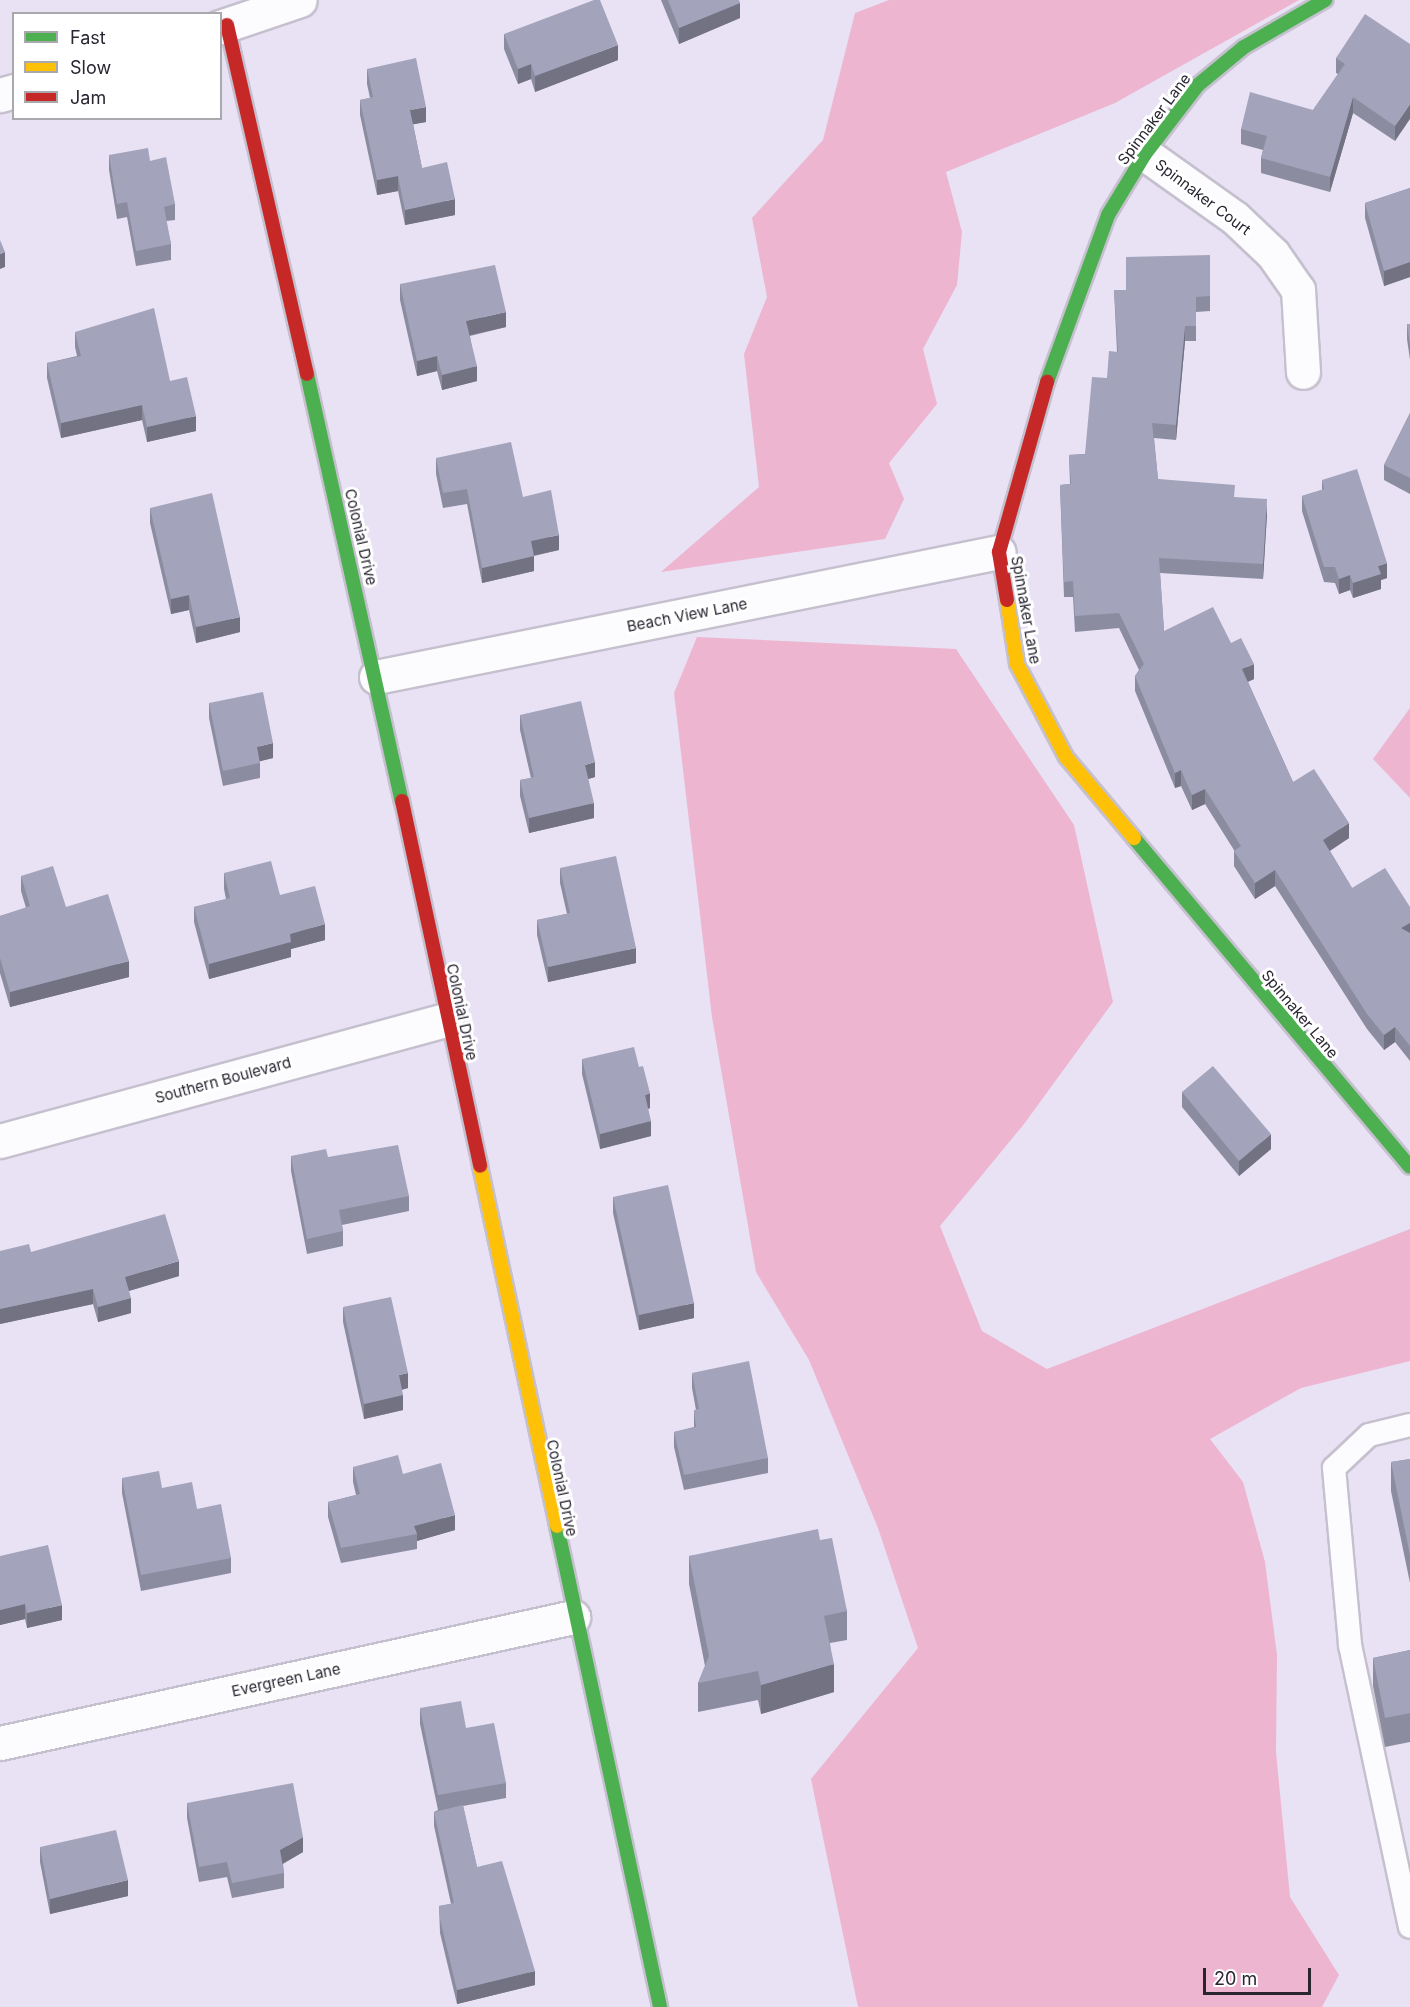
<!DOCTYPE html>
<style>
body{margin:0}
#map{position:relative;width:1410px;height:2007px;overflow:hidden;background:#e8e2f4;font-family:Inter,sans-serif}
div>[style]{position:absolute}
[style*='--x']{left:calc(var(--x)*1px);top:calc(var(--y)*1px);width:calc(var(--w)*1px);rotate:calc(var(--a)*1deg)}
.green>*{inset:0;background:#edb5d0}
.roads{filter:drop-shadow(2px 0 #c5c0ce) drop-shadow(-2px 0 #c5c0ce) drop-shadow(0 2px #c5c0ce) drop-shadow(0 -2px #c5c0ce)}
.lane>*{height:22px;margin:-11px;padding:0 11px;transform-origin:11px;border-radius:11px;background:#fcfbfd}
.street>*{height:33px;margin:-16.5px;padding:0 16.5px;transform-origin:16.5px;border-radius:16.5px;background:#fcfbfd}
.fast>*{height:14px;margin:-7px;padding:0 7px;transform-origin:7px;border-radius:7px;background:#4caf50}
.slow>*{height:14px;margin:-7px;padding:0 7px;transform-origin:7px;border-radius:7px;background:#ffc107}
.jam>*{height:14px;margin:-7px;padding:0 7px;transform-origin:7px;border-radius:7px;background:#c62828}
.wall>*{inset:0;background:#8c8ca1}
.shaded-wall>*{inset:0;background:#727283}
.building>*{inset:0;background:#a3a3bb}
span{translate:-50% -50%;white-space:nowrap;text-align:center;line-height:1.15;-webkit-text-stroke:6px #fff;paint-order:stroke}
.street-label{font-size:15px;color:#292531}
.legend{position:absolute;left:12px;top:12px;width:210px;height:108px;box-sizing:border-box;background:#fff;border:2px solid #a9a8ad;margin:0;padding:8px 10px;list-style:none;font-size:18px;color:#292531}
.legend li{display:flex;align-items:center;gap:12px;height:30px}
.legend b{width:30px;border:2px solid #a9a8ad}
.scale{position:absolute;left:1203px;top:1968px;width:108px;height:27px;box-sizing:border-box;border:3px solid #292531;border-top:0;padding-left:8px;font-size:18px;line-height:21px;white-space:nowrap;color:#292531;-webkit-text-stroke:4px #fff;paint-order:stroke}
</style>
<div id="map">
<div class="green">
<i style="clip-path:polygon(889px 0,1299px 0,1115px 103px,946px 172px,962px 232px,957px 285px,923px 349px,937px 404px,889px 463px,904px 499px,885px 539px,661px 572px,759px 487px,744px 354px,767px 297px,752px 218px,823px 140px,855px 13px)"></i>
<i style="clip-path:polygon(697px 637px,956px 649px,1074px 825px,1113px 1002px,1024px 1124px,940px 1226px,982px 1331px,1047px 1369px,1410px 1229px,1410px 1361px,1301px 1388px,1210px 1439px,1243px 1482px,1265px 1562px,1277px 1655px,1276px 1752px,1290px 1897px,1339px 1975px,1322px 2007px,858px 2007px,811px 1779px,918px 1648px,878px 1528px,809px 1360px,756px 1272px,712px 1017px,674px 693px)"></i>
<i style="clip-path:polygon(1410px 708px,1410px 798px,1373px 759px)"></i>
</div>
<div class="roads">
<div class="lane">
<i style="--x:1410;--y:1425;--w:42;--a:166.3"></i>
<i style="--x:1369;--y:1435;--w:48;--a:136.7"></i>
<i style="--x:1334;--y:1468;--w:178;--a:84.8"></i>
<i style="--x:1350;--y:1645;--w:288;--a:78"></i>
</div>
<div class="street">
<i style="--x:220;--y:27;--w:84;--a:-18.6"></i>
<i style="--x:0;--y:95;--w:15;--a:-16"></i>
<i style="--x:1145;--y:154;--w:110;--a:35.4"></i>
<i style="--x:1235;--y:218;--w:52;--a:43.5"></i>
<i style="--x:1273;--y:254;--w:44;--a:55.2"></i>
<i style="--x:1298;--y:290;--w:82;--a:86.5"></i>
<i style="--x:376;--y:677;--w:635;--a:-11.35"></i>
<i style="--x:0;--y:1141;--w:462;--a:-15.2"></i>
<i style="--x:0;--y:1743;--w:587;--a:-12.4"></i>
</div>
<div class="fast">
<i style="--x:307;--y:374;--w:437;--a:77.5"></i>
<i style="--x:1047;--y:382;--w:178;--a:-69.9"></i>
<i style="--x:1108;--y:215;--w:71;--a:-58.8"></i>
<i style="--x:1145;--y:154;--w:87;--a:-52.5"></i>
<i style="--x:1198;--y:85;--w:60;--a:-39.6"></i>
<i style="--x:1244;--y:47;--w:94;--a:-30.1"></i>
<i style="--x:1134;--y:838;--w:429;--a:50"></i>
<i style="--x:557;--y:1526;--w:492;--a:77.9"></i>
</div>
<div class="slow">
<i style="--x:1007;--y:600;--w:65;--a:81.1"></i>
<i style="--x:1017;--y:664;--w:105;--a:62.2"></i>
<i style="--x:1066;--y:757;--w:106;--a:50"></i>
<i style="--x:480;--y:1166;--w:368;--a:77.9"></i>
</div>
<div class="jam">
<i style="--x:227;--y:25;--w:358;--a:77.1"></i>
<i style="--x:1007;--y:600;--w:49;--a:-99.5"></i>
<i style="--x:999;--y:552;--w:177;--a:-74.2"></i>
<i style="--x:402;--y:801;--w:373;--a:77.9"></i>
</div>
</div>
<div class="wall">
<i style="clip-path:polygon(661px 0,739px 0,740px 18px,679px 44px)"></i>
<i style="clip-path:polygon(504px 34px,618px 60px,535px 92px,531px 79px,518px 84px,504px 49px)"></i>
<i style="clip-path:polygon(1410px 44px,1395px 141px,1353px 113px,1330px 192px,1261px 173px,1261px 158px,1263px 150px,1241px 144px,1241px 129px,1313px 110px,1338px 74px,1336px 73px,1336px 58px)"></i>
<i style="clip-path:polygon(367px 69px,426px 122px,413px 124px,422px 168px,455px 215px,405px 225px,398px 191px,377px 195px,360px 115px,360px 100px,370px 98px,367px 84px)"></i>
<i style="clip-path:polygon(109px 155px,150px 161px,175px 204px,175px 220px,166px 221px,171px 244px,171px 260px,136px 266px,127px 217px,117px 219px,109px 170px)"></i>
<i style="clip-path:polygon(1410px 188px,1410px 277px,1384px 286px,1365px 218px,1365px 203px)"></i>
<i style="clip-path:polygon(1210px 255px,1210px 311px,1196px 312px,1196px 341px,1185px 341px,1176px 440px,1154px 438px,1158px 479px,1235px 497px,1267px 514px,1263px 579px,1160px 573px,1164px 631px,1231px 643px,1254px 679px,1248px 682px,1293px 782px,1349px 838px,1330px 851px,1352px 888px,1410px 923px,1410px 1061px,1395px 1042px,1384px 1050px,1367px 1029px,1275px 886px,1255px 899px,1234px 866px,1234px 850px,1205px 804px,1192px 810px,1181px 786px,1175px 788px,1135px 691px,1135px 676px,1139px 670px,1119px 628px,1075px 632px,1073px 597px,1064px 597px,1060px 485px,1070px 484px,1069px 455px,1085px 454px,1107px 378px,1117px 352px,1114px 290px,1126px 290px)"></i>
<i style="clip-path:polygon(400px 284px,506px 327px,470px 336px,477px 381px,442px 390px,437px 371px,417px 376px,400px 300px)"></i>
<i style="clip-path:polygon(1407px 324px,1410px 324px,1410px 360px,1407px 339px)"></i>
<i style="clip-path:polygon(75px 332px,170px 381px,196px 431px,147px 442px,142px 420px,61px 438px,47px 378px,47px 363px,77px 356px,75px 347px)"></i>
<i style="clip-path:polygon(1410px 413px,1410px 494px,1384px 480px,1384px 465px)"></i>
<i style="clip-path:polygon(436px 458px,523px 497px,559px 550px,534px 556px,534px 571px,482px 583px,467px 504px,443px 508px,436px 474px)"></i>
<i style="clip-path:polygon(1322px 480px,1387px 578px,1381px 580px,1381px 589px,1353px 598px,1350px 590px,1339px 594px,1335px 583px,1324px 582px,1302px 511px,1302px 496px,1322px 490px)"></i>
<i style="clip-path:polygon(150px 508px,240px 632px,196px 643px,189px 610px,171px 614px,150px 523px)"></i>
<i style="clip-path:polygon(209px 703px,273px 758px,260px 761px,260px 778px,223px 786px,209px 718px)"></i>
<i style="clip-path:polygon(520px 715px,595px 777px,588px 779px,594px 818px,529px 833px,520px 796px,520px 780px,531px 778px,520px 730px)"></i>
<i style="clip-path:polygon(560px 868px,636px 963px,548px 982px,537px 935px,537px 920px,567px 914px,560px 883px)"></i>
<i style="clip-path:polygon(224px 873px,280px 895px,325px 940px,291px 949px,291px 957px,209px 979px,194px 922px,194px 907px,226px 899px,224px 889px)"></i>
<i style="clip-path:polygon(21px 876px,66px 907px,129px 977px,10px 1007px,0 973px,0 916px,26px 908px,21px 891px)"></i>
<i style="clip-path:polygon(582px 1059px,650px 1108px,648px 1109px,651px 1136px,600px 1149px,582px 1074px)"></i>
<i style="clip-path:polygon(1182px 1092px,1271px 1149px,1239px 1176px,1182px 1107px)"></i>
<i style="clip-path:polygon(291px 1156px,328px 1157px,409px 1196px,409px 1211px,342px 1225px,343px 1231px,343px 1246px,307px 1254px,291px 1171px)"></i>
<i style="clip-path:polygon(613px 1197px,694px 1318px,639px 1330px,613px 1213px)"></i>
<i style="clip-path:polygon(0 1251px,31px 1252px,179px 1276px,129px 1291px,131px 1313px,98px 1322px,93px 1304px,0 1324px)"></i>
<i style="clip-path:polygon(343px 1307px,408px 1388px,402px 1390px,403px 1410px,364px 1419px,343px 1322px)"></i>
<i style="clip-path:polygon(692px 1373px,768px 1458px,768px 1473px,684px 1490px,674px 1447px,674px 1432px,694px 1427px,694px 1410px,696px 1410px,692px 1388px)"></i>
<i style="clip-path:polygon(1410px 1459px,1410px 1583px,1391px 1491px,1391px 1462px)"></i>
<i style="clip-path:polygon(353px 1467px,403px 1474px,455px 1530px,417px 1541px,417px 1549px,341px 1563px,328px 1517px,328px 1502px,356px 1495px,353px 1482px)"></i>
<i style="clip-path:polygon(122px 1478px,162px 1488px,197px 1509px,231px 1558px,231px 1573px,141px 1591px,122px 1493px)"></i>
<i style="clip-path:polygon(820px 1540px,847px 1611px,847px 1640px,830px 1643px,834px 1692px,761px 1714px,758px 1700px,698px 1712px,698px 1683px,705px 1666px,689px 1584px,689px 1556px)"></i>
<i style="clip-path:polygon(0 1556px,62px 1620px,27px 1628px,25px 1619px,0 1625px)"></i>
<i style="clip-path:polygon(1410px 1650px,1410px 1742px,1385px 1747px,1373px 1686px,1373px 1658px)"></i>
<i style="clip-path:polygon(420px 1708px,466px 1728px,506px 1783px,506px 1798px,463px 1806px,477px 1867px,535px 1985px,457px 2004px,440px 1933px,439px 1906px,451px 1904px,434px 1826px,434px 1812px,438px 1810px,420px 1724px)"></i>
<i style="clip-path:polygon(187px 1803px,303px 1852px,283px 1864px,284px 1873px,284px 1888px,232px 1898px,227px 1877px,199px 1882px,187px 1818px)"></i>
<i style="clip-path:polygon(40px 1847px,128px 1896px,50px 1914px,40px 1862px)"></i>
</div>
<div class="shaded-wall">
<i style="clip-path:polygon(740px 3px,740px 18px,679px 44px,679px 28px)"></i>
<i style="clip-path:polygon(618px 45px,618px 60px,535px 92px,535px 76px)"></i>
<i style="clip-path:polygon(531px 64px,531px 79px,518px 84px,518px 69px)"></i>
<i style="clip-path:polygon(1353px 97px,1353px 113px,1330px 192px,1330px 177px)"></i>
<i style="clip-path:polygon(1410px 104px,1410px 119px,1395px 141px,1395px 126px)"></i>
<i style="clip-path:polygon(426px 107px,426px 122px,410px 125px,410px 110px)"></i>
<i style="clip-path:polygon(398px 176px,398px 191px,377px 195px,377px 180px)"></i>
<i style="clip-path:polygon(455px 199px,455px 215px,405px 225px,405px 210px)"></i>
<i style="clip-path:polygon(5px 252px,5px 267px,0 269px,0 254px)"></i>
<i style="clip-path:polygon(1410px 262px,1410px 277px,1384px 286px,1384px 271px)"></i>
<i style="clip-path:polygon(506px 312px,506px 327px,466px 336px,466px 321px)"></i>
<i style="clip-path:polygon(1185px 326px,1185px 341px,1176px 440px,1176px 425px)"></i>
<i style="clip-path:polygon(437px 356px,437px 371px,417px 376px,417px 361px)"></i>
<i style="clip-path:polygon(477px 366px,477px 381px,442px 390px,442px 375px)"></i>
<i style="clip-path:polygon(142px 405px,142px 420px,61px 438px,61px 423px)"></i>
<i style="clip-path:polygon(196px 416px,196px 431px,147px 442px,147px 427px)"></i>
<i style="clip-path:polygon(1267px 499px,1267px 514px,1263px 579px,1263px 564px)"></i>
<i style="clip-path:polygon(559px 535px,559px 550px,531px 556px,531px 541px)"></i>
<i style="clip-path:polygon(534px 556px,534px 571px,482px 583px,482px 568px)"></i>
<i style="clip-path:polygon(1387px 563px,1387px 578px,1381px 580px,1381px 589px,1353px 598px,1353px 583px,1378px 566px)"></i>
<i style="clip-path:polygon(1350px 575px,1350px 590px,1339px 594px,1339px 579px)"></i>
<i style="clip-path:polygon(189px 595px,189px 610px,171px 614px,171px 599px)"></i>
<i style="clip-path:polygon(240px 617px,240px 632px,196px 643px,196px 627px)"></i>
<i style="clip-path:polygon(1254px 664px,1254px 679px,1242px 684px,1242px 669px)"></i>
<i style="clip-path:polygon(273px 743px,273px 758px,257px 762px,257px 747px)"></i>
<i style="clip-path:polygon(595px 762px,595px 777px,585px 780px,585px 765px)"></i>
<i style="clip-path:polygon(1181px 770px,1181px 786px,1175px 788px,1175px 773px)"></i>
<i style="clip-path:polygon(1205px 789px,1205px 804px,1192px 810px,1192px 795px)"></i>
<i style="clip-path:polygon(594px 803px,594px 818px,529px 833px,529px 818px)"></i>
<i style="clip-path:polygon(1349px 823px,1349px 838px,1323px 855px,1323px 840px)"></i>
<i style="clip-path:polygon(1275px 870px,1275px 886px,1255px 899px,1255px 883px)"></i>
<i style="clip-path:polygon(1410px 923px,1410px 938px,1401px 928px)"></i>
<i style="clip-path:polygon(325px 924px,325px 940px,291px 949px,291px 957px,209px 979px,209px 964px,290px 934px)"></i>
<i style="clip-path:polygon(636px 948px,636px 963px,548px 982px,548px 967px)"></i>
<i style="clip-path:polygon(129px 961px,129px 977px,10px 1007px,10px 992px)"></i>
<i style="clip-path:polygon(1395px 1027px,1395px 1042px,1384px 1050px,1384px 1035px)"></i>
<i style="clip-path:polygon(650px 1093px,650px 1108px,645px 1110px,645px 1095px)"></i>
<i style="clip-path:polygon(651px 1121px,651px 1136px,600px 1149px,600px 1134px)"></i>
<i style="clip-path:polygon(1271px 1134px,1271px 1149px,1239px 1176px,1239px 1161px)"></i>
<i style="clip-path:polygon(179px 1261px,179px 1276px,125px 1292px,125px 1277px)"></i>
<i style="clip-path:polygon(93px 1289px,93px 1304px,0 1324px,0 1309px)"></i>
<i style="clip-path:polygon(131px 1298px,131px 1313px,98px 1322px,98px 1307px)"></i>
<i style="clip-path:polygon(694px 1303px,694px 1318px,639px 1330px,639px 1315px)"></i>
<i style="clip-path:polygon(408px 1373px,408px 1388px,399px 1390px,399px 1375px)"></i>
<i style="clip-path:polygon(403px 1395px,403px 1410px,364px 1419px,364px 1404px)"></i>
<i style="clip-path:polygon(455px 1515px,455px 1530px,417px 1541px,417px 1534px,414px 1526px)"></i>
<i style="clip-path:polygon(25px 1604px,25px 1619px,0 1625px,0 1610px)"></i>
<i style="clip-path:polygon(62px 1605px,62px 1620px,27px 1628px,27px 1613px)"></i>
<i style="clip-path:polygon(834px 1664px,834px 1692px,761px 1714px,761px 1685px)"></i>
<i style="clip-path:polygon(303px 1837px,303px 1852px,280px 1865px,280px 1850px)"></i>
<i style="clip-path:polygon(128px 1880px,128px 1896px,50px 1914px,50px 1899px)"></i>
<i style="clip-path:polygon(535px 1971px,535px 1985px,457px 2004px,457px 1990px)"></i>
</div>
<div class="building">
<i style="clip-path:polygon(594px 0,600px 0,618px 45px,535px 76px,531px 64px,518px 69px,504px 34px)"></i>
<i style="clip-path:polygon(668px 0,739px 0,740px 3px,679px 28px)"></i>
<i style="clip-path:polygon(1365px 14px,1410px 44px,1410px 104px,1395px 126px,1353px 97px,1330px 177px,1261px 158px,1267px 136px,1241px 129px,1250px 92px,1313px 110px,1345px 64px,1336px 58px)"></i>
<i style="clip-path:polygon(416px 58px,426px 107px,410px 110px,422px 168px,447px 162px,455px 199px,405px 210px,398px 176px,377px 180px,360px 100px,373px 97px,367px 69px)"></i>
<i style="clip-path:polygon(148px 148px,150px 161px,166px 157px,175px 204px,164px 207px,171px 244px,136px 251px,127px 202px,117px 204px,109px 155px)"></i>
<i style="clip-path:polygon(1410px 188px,1410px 262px,1384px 271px,1365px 203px)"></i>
<i style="clip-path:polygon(0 240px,5px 252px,0 254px)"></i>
<i style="clip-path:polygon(1210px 255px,1210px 296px,1196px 297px,1196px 326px,1185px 326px,1176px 425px,1152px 423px,1158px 479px,1235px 485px,1234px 497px,1267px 499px,1263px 564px,1159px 558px,1164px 631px,1213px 607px,1231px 643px,1241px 638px,1254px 664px,1242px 669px,1293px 782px,1314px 769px,1349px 823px,1323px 840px,1352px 888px,1385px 868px,1410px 907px,1410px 923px,1401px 928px,1410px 933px,1410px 1046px,1395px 1027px,1384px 1035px,1367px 1014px,1275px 870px,1255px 883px,1234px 851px,1241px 846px,1205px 789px,1192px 795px,1181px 770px,1175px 773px,1135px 676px,1144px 664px,1119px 613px,1075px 616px,1073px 581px,1064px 582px,1060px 485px,1071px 484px,1069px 455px,1085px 454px,1092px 377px,1107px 378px,1109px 351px,1118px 352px,1114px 290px,1126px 290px,1126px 257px)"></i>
<i style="clip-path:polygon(495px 265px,506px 312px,466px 321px,477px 366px,442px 375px,437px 356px,417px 361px,400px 284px)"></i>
<i style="clip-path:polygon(154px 308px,170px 381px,187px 377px,196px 416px,147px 427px,142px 405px,61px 423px,47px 363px,81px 356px,75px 332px)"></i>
<i style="clip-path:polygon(1407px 324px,1410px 324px,1410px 345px)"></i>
<i style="clip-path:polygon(1410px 413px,1410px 478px,1384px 465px)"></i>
<i style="clip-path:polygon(511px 442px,523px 497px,551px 490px,559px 535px,531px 541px,534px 556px,482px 568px,467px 489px,443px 493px,436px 458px)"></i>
<i style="clip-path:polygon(1357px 469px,1387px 563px,1378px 566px,1381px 574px,1353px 583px,1350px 575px,1339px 579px,1335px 567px,1324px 567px,1302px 496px,1324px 489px,1322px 480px)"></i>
<i style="clip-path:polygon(212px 493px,240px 617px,196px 627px,189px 595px,171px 599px,150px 508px)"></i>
<i style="clip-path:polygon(263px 692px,273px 743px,257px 747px,260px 763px,223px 771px,209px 703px)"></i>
<i style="clip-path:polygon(581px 701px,595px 762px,585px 765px,594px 803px,529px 818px,520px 780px,534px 777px,520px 715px)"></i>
<i style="clip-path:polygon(616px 856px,636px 948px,548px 967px,537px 920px,570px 913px,560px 868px)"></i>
<i style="clip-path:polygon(271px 861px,280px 895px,315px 886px,325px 924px,290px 934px,291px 942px,209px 964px,194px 907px,230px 898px,224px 873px)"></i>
<i style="clip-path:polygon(53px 866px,66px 907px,108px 894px,129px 961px,10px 992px,0 958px,0 916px,30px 906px,21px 876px)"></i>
<i style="clip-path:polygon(634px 1047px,639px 1067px,643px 1066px,650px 1093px,645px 1095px,651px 1121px,600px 1134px,582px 1059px)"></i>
<i style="clip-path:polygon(1213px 1066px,1271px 1134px,1239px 1161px,1182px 1092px)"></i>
<i style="clip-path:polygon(398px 1145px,409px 1196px,339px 1210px,343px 1231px,307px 1239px,291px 1156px,326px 1149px,328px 1157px)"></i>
<i style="clip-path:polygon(668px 1185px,694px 1303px,639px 1315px,613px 1197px)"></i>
<i style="clip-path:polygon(165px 1214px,179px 1261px,125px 1277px,131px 1298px,98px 1307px,93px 1289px,0 1309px,0 1251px,29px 1244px,31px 1252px)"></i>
<i style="clip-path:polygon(391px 1297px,408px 1373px,399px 1375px,403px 1395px,364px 1404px,343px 1307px)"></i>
<i style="clip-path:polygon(749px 1361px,768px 1458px,684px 1475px,674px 1432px,696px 1427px,694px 1410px,699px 1409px,692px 1373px)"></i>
<i style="clip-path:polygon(398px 1455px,403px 1474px,441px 1463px,455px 1515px,414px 1526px,417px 1534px,341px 1548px,328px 1502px,360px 1494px,353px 1467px)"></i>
<i style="clip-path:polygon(1410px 1459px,1410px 1555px,1391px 1462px)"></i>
<i style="clip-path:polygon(159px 1471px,162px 1488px,192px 1482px,197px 1509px,221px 1504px,231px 1558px,141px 1575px,122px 1478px)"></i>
<i style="clip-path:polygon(818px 1529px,820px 1540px,832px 1538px,847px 1611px,824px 1616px,834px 1664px,761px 1685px,758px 1671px,698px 1683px,709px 1656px,689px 1556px)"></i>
<i style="clip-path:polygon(48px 1545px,62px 1605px,27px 1613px,25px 1604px,0 1610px,0 1556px)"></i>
<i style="clip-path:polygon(1410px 1650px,1410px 1713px,1385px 1718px,1373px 1658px)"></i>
<i style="clip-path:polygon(461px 1701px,466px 1728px,494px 1723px,506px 1783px,438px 1795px,420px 1708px)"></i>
<i style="clip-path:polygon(293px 1783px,303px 1837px,280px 1850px,284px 1873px,232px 1883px,227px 1862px,199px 1867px,187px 1803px)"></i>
<i style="clip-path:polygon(463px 1805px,477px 1867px,502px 1861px,535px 1971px,457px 1990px,440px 1919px,439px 1906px,454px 1903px,434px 1812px)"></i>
<i style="clip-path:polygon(116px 1830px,128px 1880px,50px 1899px,40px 1847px)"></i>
</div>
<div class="street-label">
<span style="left:1154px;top:119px;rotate:-53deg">Spinnaker Lane</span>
<span style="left:1203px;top:197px;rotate:37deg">Spinnaker Court</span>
<span style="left:361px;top:537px;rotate:77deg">Colonial Drive</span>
<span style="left:1026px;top:610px;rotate:80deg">Spinnaker Lane</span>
<span style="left:687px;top:615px;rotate:-11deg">Beach View Lane</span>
<span style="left:462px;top:1012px;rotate:78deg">Colonial Drive</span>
<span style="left:1300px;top:1014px;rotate:50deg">Spinnaker Lane</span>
<span style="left:223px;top:1080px;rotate:-15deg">Southern Boulevard</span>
<span style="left:562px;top:1488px;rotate:78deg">Colonial Drive</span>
<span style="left:286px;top:1680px;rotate:-12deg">Evergreen Lane</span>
</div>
<ul class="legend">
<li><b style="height:8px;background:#4caf50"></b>Fast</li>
<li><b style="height:8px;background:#ffc107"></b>Slow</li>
<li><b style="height:8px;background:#c62828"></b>Jam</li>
</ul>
<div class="scale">20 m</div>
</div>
